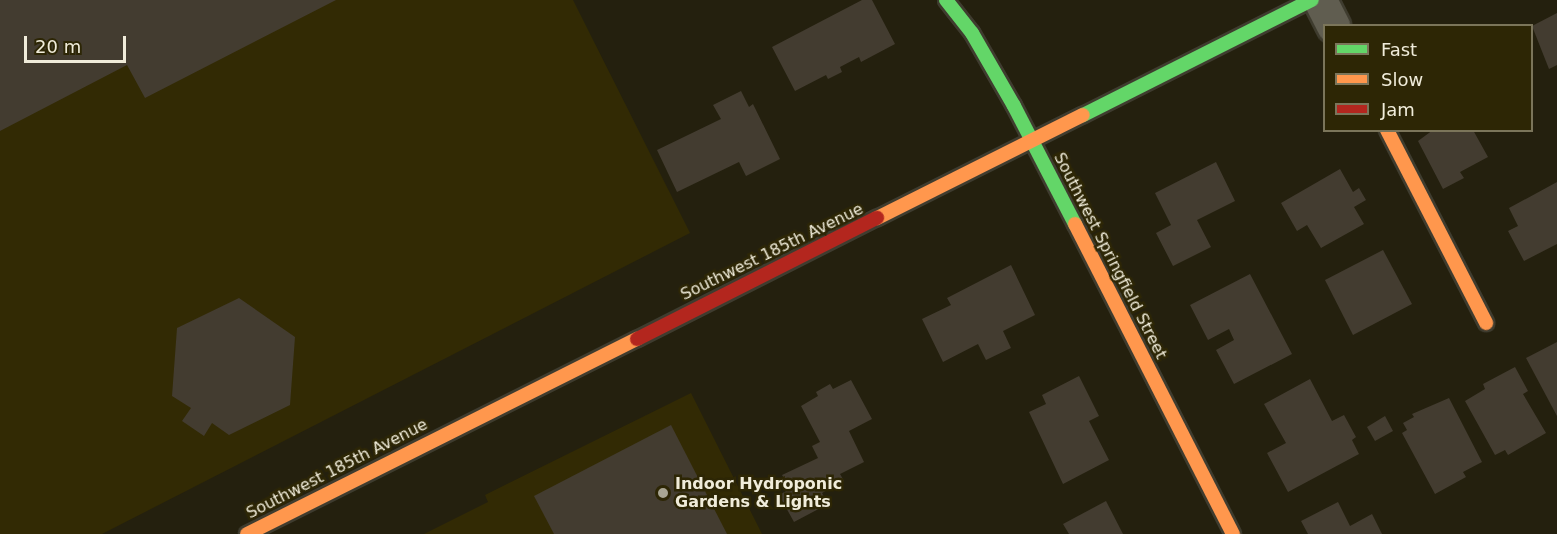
<!DOCTYPE html>
<style>
body{margin:0}
#map{position:relative;width:1557px;height:534px;overflow:hidden;background:#24200e;font-family:"DejaVu Sans",sans-serif}
div>[style]{position:absolute}
[style*='--x']{left:calc(var(--x)*1px);top:calc(var(--y)*1px);width:calc(var(--w)*1px);rotate:calc(var(--a)*1deg)}
.built>*{inset:0;background:#322a04}
.building>*{inset:0;background:#433c30}
.roads{filter:drop-shadow(2px 0 #3f3c2f) drop-shadow(-2px 0 #3f3c2f) drop-shadow(0 2px #3f3c2f) drop-shadow(0 -2px #3f3c2f)}
.street>*{height:33px;margin:-16.5px;padding:0 16.5px;transform-origin:16.5px;border-radius:16.5px;background:#605d50}
.fast>*{height:14px;margin:-7px;padding:0 7px;transform-origin:7px;border-radius:7px;background:#63d668}
.slow>*{height:14px;margin:-7px;padding:0 7px;transform-origin:7px;border-radius:7px;background:#ff974d}
.jam>*{height:14px;margin:-7px;padding:0 7px;transform-origin:7px;border-radius:7px;background:#b3261e}
.dots>*{width:16px;height:16px;translate:-50% -50%;box-sizing:border-box;border:3px solid #2d2605;border-radius:50%}
span{translate:-50% -50%;white-space:nowrap;text-align:center;line-height:1.15;-webkit-text-stroke:5px #2d2605;paint-order:stroke}
.street-label{font-size:16px;color:#f0ecda}
.poi-label{font-size:16px;color:#f0ecda;font-weight:700}
.left{translate:0 -50%;text-align:left}
.legend{position:absolute;left:1323px;top:24px;width:210px;height:108px;box-sizing:border-box;background:#2d2605;border:2px solid #7b755a;margin:0;padding:8px 10px;list-style:none;font-size:18px;color:#f0ecda}
.legend li{display:flex;align-items:center;gap:12px;height:30px}
.legend b{width:30px;border:2px solid #7b755a}
.scale{position:absolute;left:24px;top:36px;width:102px;height:27px;box-sizing:border-box;border:3px solid #f0ecda;border-top:0;padding-left:8px;font-size:18px;line-height:21px;white-space:nowrap;color:#f0ecda;-webkit-text-stroke:4px #2d2605;paint-order:stroke}
</style>
<div id="map">
<div class="built">
<i style="clip-path:polygon(0 0,573px 0,690px 233px,102px 534px,0 534px)"></i>
<i style="clip-path:polygon(691px 393px,762px 534px,424px 534px,488px 502px,485px 495px)"></i>
</div>
<div class="building">
<i style="clip-path:polygon(0 0,336px 0,145px 98px,127px 65px,0 131px)"></i>
<i style="clip-path:polygon(862px 0,872px 0,895px 44px,861px 62px,859px 57px,840px 67px,842px 72px,828px 79px,826px 75px,795px 91px,772px 47px)"></i>
<i style="clip-path:polygon(1557px 13px,1557px 65px,1549px 69px,1532px 26px)"></i>
<i style="clip-path:polygon(741px 91px,749px 107px,753px 104px,780px 159px,746px 176px,739px 162px,677px 192px,657px 150px,721px 119px,713px 105px)"></i>
<i style="clip-path:polygon(1433px 130px,1473px 130px,1488px 157px,1460px 172px,1464px 178px,1443px 189px,1418px 141px)"></i>
<i style="clip-path:polygon(1216px 162px,1235px 201px,1197px 220px,1211px 247px,1173px 266px,1156px 233px,1171px 225px,1155px 193px)"></i>
<i style="clip-path:polygon(1340px 169px,1353px 192px,1359px 188px,1366px 200px,1354px 207px,1364px 224px,1321px 248px,1307px 225px,1297px 231px,1281px 203px)"></i>
<i style="clip-path:polygon(1557px 182px,1557px 244px,1524px 261px,1508px 231px,1518px 226px,1509px 208px)"></i>
<i style="clip-path:polygon(1383px 250px,1412px 304px,1353px 335px,1325px 280px)"></i>
<i style="clip-path:polygon(1011px 265px,1035px 315px,1003px 331px,1011px 348px,986px 360px,978px 344px,943px 362px,922px 319px,951px 305px,947px 298px)"></i>
<i style="clip-path:polygon(1250px 274px,1292px 354px,1234px 384px,1216px 350px,1234px 340px,1229px 329px,1208px 340px,1190px 305px)"></i>
<i style="clip-path:polygon(239px 298px,295px 337px,290px 405px,229px 435px,212px 423px,204px 436px,182px 421px,191px 408px,172px 396px,177px 328px)"></i>
<i style="clip-path:polygon(1557px 342px,1557px 416px,1526px 358px)"></i>
<i style="clip-path:polygon(1515px 367px,1528px 391px,1523px 394px,1546px 433px,1508px 455px,1505px 450px,1495px 455px,1465px 401px,1485px 389px,1483px 384px)"></i>
<i style="clip-path:polygon(1079px 376px,1099px 416px,1089px 421px,1109px 460px,1063px 484px,1029px 412px,1046px 404px,1042px 395px)"></i>
<i style="clip-path:polygon(1310px 379px,1332px 421px,1344px 415px,1356px 437px,1352px 440px,1359px 454px,1288px 492px,1267px 453px,1286px 443px,1264px 404px)"></i>
<i style="clip-path:polygon(851px 380px,872px 419px,849px 431px,864px 462px,840px 474px,844px 481px,822px 493px,828px 504px,794px 522px,779px 495px,790px 489px,782px 475px,818px 458px,812px 446px,820px 442px,801px 406px,818px 396px,816px 392px,830px 384px,833px 389px)"></i>
<i style="clip-path:polygon(1449px 398px,1482px 462px,1463px 472px,1466px 477px,1435px 494px,1402px 433px,1407px 430px,1403px 423px,1414px 417px,1412px 414px)"></i>
<i style="clip-path:polygon(1385px 416px,1393px 431px,1375px 441px,1367px 427px)"></i>
<i style="clip-path:polygon(671px 425px,727px 534px,554px 534px,534px 496px)"></i>
<i style="clip-path:polygon(1106px 501px,1123px 534px,1069px 534px,1063px 524px)"></i>
<i style="clip-path:polygon(1338px 502px,1350px 526px,1372px 514px,1382px 534px,1308px 534px,1301px 521px)"></i>
</div>
<div class="roads">
<div class="street">
<i style="--x:1320;--y:0;--w:29;--a:63"></i>
</div>
<div class="fast">
<i style="--x:946;--y:0;--w:42;--a:51.8"></i>
<i style="--x:972;--y:33;--w:84;--a:60.1"></i>
<i style="--x:1014;--y:106;--w:133;--a:62.7"></i>
<i style="--x:1083;--y:115;--w:256;--a:-26.7"></i>
</div>
<div class="slow">
<i style="--x:1387;--y:130;--w:217;--a:62.8"></i>
<i style="--x:877;--y:218;--w:230;--a:-26.6"></i>
<i style="--x:1075;--y:224;--w:348;--a:63"></i>
<i style="--x:247;--y:534;--w:436;--a:-26.6"></i>
</div>
<div class="jam">
<i style="--x:637;--y:339;--w:269;--a:-26.8"></i>
</div>
</div>
<div class="dots">
<i style="left:663px;top:493px;background:#a9a593"></i>
</div>
<div class="street-label">
<span style="left:772px;top:252px;rotate:-26deg">Southwest 185th Avenue</span>
<span style="left:1110px;top:256px;rotate:63deg">Southwest Springfield Street</span>
<span style="left:337px;top:469px;rotate:-27deg">Southwest 185th Avenue</span>
</div>
<div class="poi-label">
<span class="left" style="left:675px;top:493px">Indoor Hydroponic<br>Gardens &amp; Lights</span>
</div>
<ul class="legend">
<li><b style="height:8px;background:#63d668"></b>Fast</li>
<li><b style="height:8px;background:#ff974d"></b>Slow</li>
<li><b style="height:8px;background:#b3261e"></b>Jam</li>
</ul>
<div class="scale">20 m</div>
</div>
